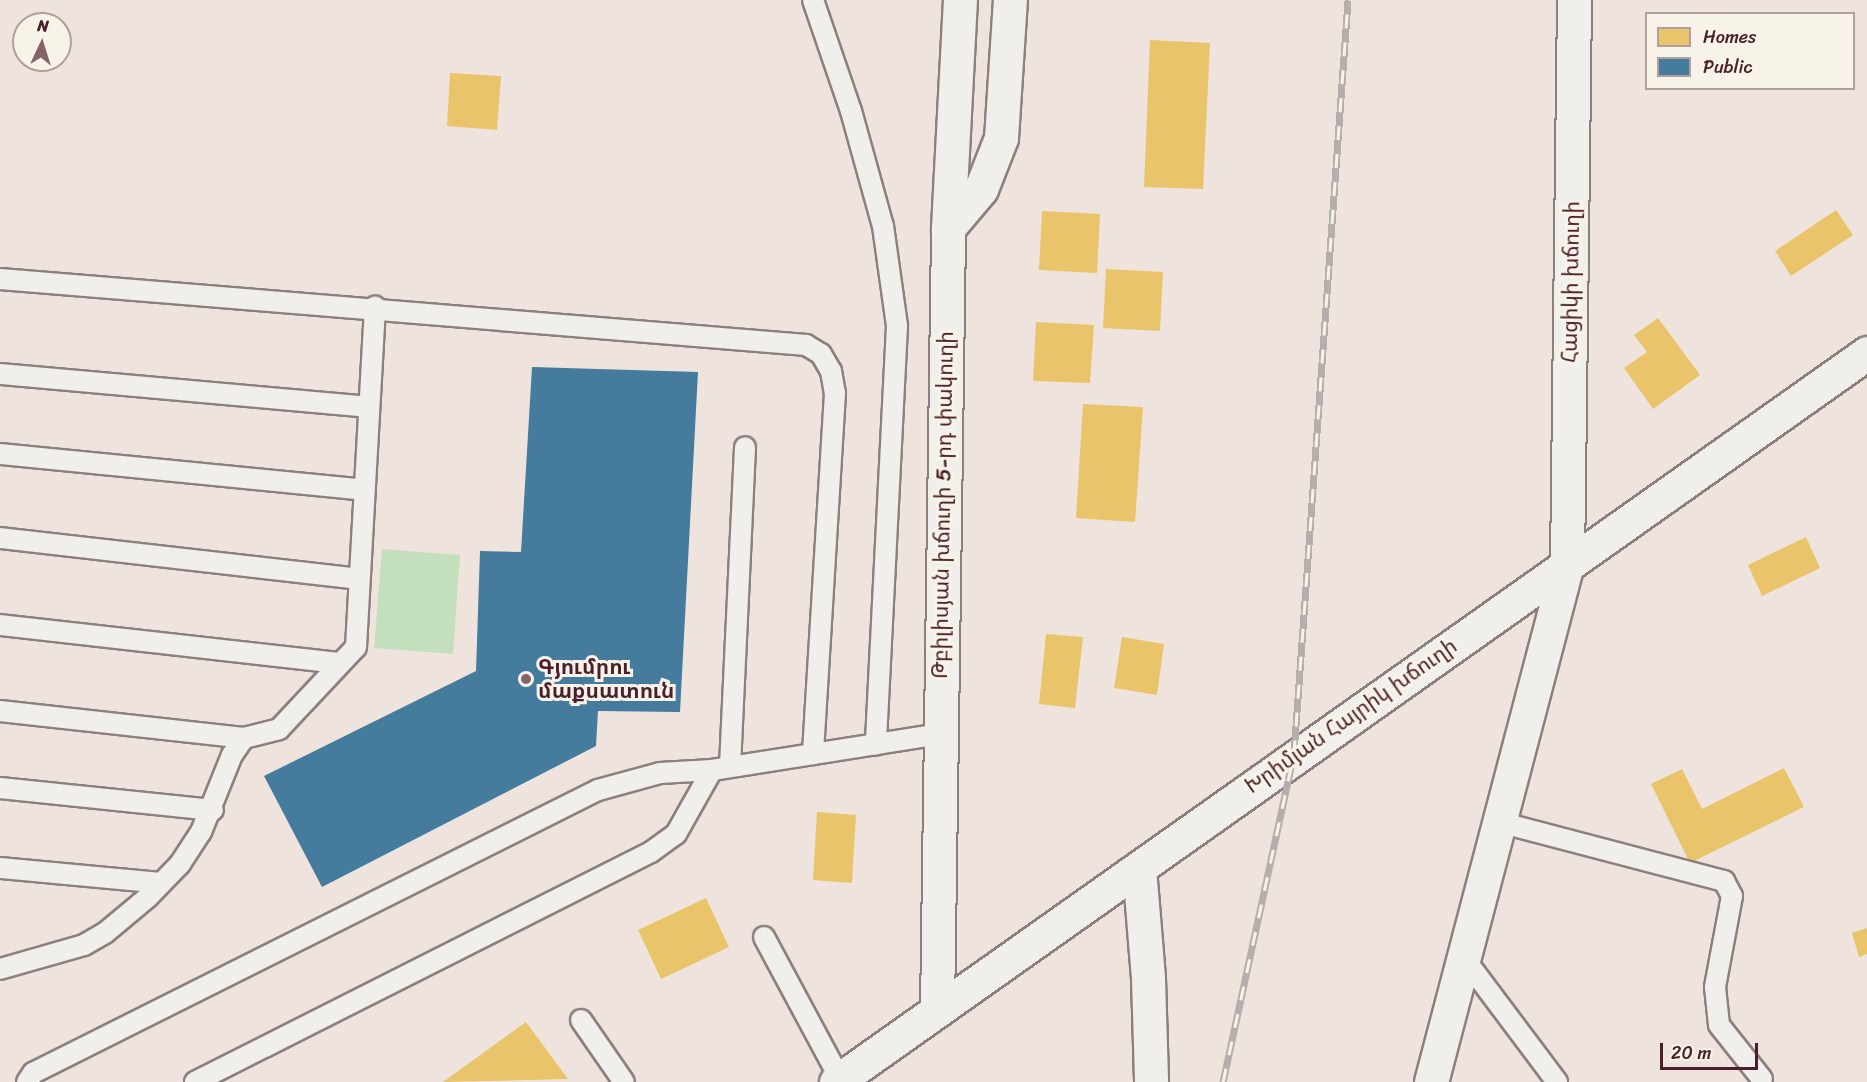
<!DOCTYPE html>
<meta charset="utf-8">
<style>
body{margin:0}
#map{position:relative;width:1867px;height:1082px;overflow:hidden;background:#eee4dd;font-family:Sriracha,"Noto Sans Armenian",sans-serif}
div>[style]{position:absolute}
[style*='--x']{left:calc(var(--x)*1px);top:calc(var(--y)*1px);width:calc(var(--w)*1px);rotate:calc(var(--a)*1deg)}
.green>*{inset:0;background:#c4dfbb}
.homes>*{inset:0;background:#e9c46a}
.public>*{inset:0;background:#457b9d}
.roads{filter:drop-shadow(2px 0 #8c7f7e) drop-shadow(-2px 0 #8c7f7e) drop-shadow(0 2px #8c7f7e) drop-shadow(0 -2px #8c7f7e)}
.lane>*{height:20px;margin:-10px;padding:0 10px;transform-origin:10px;border-radius:10px;background:#f1efeb}
.street>*{height:33px;margin:-16.5px;padding:0 16.5px;transform-origin:16.5px;border-radius:16.5px;background:#f1efeb}
.secondary>*{height:33px;margin:-16.5px;padding:0 16.5px;transform-origin:16.5px;border-radius:16.5px;background:#f1efeb}
.highway>*{height:33px;margin:-16.5px;padding:0 16.5px;transform-origin:16.5px;border-radius:16.5px;background:#f1efeb}
.rail>*{height:7px;margin-top:-3.5px;transform-origin:0;background:repeating-linear-gradient(90deg,#f7f3e8 0 14px,#b5aeac 0 28px);box-sizing:border-box;border-block:2px solid #b5aeac}
.dots>*{width:16px;height:16px;translate:-50% -50%;box-sizing:border-box;border:3px solid #f7f3e8;border-radius:50%}
span{translate:-50% -50%;white-space:nowrap;text-align:center;line-height:1.15;-webkit-text-stroke:6px #f7f3e8;paint-order:stroke}
.street-label{font-size:21px;color:#4a1f2b}
.poi-label{font-size:21px;color:#4a1f2b;font-weight:700}
.left{translate:0 -50%;text-align:left}
.legend{position:absolute;left:1645px;top:12px;width:210px;height:78px;box-sizing:border-box;background:#f7f3e8;border:2px solid #b29e9c;margin:0;padding:8px 10px;list-style:none;font-size:18px;color:#4a1f2b}
.legend li{display:flex;align-items:center;gap:12px;height:30px}
.legend b{width:30px;border:2px solid #b29e9c}
.north{position:absolute;left:12px;top:12px;width:60px;height:60px;box-sizing:border-box;background:#f7f3e8;border:2px solid #b29e9c;border-radius:50%;rotate:4deg;font-size:16px;font-weight:700;line-height:24px;text-align:center;color:#4a1f2b}
.north::after{content:'';display:block;margin:auto;width:21px;height:27px;background:#836469;clip-path:polygon(50% 0,100% 100%,50% 72%,0 100%)}
.scale{position:absolute;left:1660px;top:1043px;width:98px;height:27px;box-sizing:border-box;border:3px solid #4a1f2b;border-top:0;padding-left:8px;font-size:18px;line-height:21px;white-space:nowrap;color:#4a1f2b;-webkit-text-stroke:4px #f7f3e8;paint-order:stroke}
</style>
<div id="map">
<div class="green">
<i style="clip-path:polygon(382px 549px,460px 555px,453px 654px,374px 648px)"></i>
</div>
<div class="homes">
<i style="clip-path:polygon(1150px 40px,1210px 43px,1203px 189px,1144px 187px)"></i>
<i style="clip-path:polygon(450px 73px,501px 76px,497px 130px,447px 126px)"></i>
<i style="clip-path:polygon(1836px 210px,1853px 235px,1791px 276px,1775px 251px)"></i>
<i style="clip-path:polygon(1042px 211px,1100px 214px,1097px 273px,1039px 270px)"></i>
<i style="clip-path:polygon(1106px 269px,1163px 272px,1160px 331px,1103px 328px)"></i>
<i style="clip-path:polygon(1658px 318px,1700px 375px,1653px 409px,1624px 368px,1647px 352px,1634px 335px)"></i>
<i style="clip-path:polygon(1036px 322px,1094px 325px,1090px 383px,1033px 381px)"></i>
<i style="clip-path:polygon(1083px 404px,1143px 407px,1135px 522px,1076px 518px)"></i>
<i style="clip-path:polygon(1806px 537px,1820px 568px,1762px 596px,1748px 565px)"></i>
<i style="clip-path:polygon(1046px 634px,1083px 637px,1075px 708px,1039px 704px)"></i>
<i style="clip-path:polygon(1122px 637px,1164px 644px,1157px 695px,1114px 688px)"></i>
<i style="clip-path:polygon(1784px 768px,1804px 807px,1690px 863px,1651px 784px,1682px 769px,1702px 809px)"></i>
<i style="clip-path:polygon(817px 812px,856px 815px,852px 883px,813px 880px)"></i>
<i style="clip-path:polygon(706px 898px,729px 947px,661px 979px,638px 930px)"></i>
<i style="clip-path:polygon(1867px 928px,1867px 954px,1859px 957px,1852px 933px)"></i>
<i style="clip-path:polygon(526px 1022px,568px 1079px,443px 1082px)"></i>
</div>
<div class="public">
<i style="clip-path:polygon(532px 367px,698px 372px,680px 712px,598px 711px,596px 746px,322px 887px,264px 776px,476px 671px,480px 551px,521px 552px)"></i>
</div>
<div class="roads">
<div class="lane">
<i style="--x:813;--y:0;--w:117;--a:71.1"></i>
<i style="--x:851;--y:111;--w:119;--a:74.5"></i>
<i style="--x:883;--y:226;--w:101;--a:82"></i>
<i style="--x:897;--y:326;--w:419;--a:92.9"></i>
<i style="--x:0;--y:279;--w:809;--a:4.68"></i>
<i style="--x:806;--y:345;--w:17;--a:31"></i>
<i style="--x:821;--y:354;--w:20;--a:60"></i>
<i style="--x:831;--y:371;--w:22;--a:80"></i>
<i style="--x:835;--y:393;--w:362;--a:93.5"></i>
<i style="--x:0;--y:374;--w:370;--a:5.1"></i>
<i style="--x:0;--y:454;--w:366;--a:5.6"></i>
<i style="--x:0;--y:538;--w:361;--a:6.5"></i>
<i style="--x:0;--y:625;--w:342;--a:6.4"></i>
<i style="--x:0;--y:711;--w:245;--a:6.3"></i>
<i style="--x:730;--y:766;--w:319;--a:-87.3"></i>
<i style="--x:0;--y:788;--w:214;--a:5.9"></i>
<i style="--x:1499;--y:822;--w:233;--a:14.7"></i>
<i style="--x:1724;--y:881;--w:17;--a:62"></i>
<i style="--x:1732;--y:896;--w:93;--a:100.6"></i>
<i style="--x:1715;--y:987;--w:38;--a:84"></i>
<i style="--x:1719;--y:1025;--w:69;--a:51.5"></i>
<i style="--x:0;--y:868;--w:162;--a:5.3"></i>
<i style="--x:764;--y:937;--w:161;--a:61.8"></i>
<i style="--x:1464;--y:958;--w:155;--a:53.1"></i>
<i style="--x:0;--y:969;--w:87;--a:-15.9"></i>
<i style="--x:84;--y:945;--w:24;--a:-30"></i>
<i style="--x:105;--y:933;--w:56;--a:-39.9"></i>
<i style="--x:148;--y:897;--w:46;--a:-45.9"></i>
<i style="--x:180;--y:864;--w:38;--a:-57"></i>
<i style="--x:201;--y:832;--w:83;--a:-68.1"></i>
<i style="--x:232;--y:755;--w:21;--a:-55"></i>
<i style="--x:244;--y:738;--w:36;--a:-14"></i>
<i style="--x:279;--y:729;--w:112;--a:-46.8"></i>
<i style="--x:356;--y:647;--w:341;--a:-86.8"></i>
<i style="--x:581;--y:1020;--w:75;--a:55.3"></i>
<i style="--x:27;--y:1082;--w:11;--a:-56"></i>
<i style="--x:33;--y:1073;--w:632;--a:-26.61"></i>
<i style="--x:598;--y:790;--w:64;--a:-15.3"></i>
<i style="--x:660;--y:773;--w:52;--a:-3.3"></i>
<i style="--x:712;--y:770;--w:230;--a:-9"></i>
<i style="--x:195;--y:1082;--w:511;--a:-26.77"></i>
<i style="--x:651;--y:852;--w:31;--a:-36"></i>
<i style="--x:676;--y:834;--w:73;--a:-60.6"></i>
</div>
<div class="street">
<i style="--x:948;--y:228;--w:51;--a:-49.8"></i>
<i style="--x:981;--y:189;--w:55;--a:-68.6"></i>
<i style="--x:1001;--y:138;--w:138;--a:-86.3"></i>
<i style="--x:1139;--y:868;--w:110;--a:85.3"></i>
<i style="--x:1148;--y:978;--w:104;--a:88.3"></i>
<i style="--x:937;--y:1010;--w:782;--a:-89.19"></i>
<i style="--x:948;--y:228;--w:228;--a:-87"></i>
</div>
<div class="secondary">
<i style="--x:1431;--y:1082;--w:536;--a:-75.29"></i>
<i style="--x:1567;--y:564;--w:564;--a:-89.29"></i>
</div>
<div class="highway">
<i style="--x:836;--y:1082;--w:1263;--a:-35.26"></i>
</div>
</div>
<div class="rail">
<i style="--x:1223;--y:1082;--w:336;--a:-77.8"></i>
<i style="--x:1294;--y:754;--w:756;--a:-85.9"></i>
</div>
<div class="dots">
<i style="left:526px;top:679px;background:#836469"></i>
</div>
<div class="street-label">
<span style="left:1571px;top:282px;rotate:-89deg">Հացիկի խճուղի</span>
<span style="left:943px;top:505px;rotate:-89deg">Թբիլիսյան խճուղի 5-րդ փակուղի</span>
<span style="left:1351px;top:716px;rotate:-35deg">Խրիմյան Հայրիկ խճուղի</span>
</div>
<div class="poi-label">
<span class="left" style="left:538px;top:679px">Գյումրու<br>մաքսատուն</span>
</div>
<ul class="legend">
<li><b style="height:16px;background:#e9c46a"></b>Homes</li>
<li><b style="height:16px;background:#457b9d"></b>Public</li>
</ul>
<div class="north">N</div>
<div class="scale">20 m</div>
</div>
